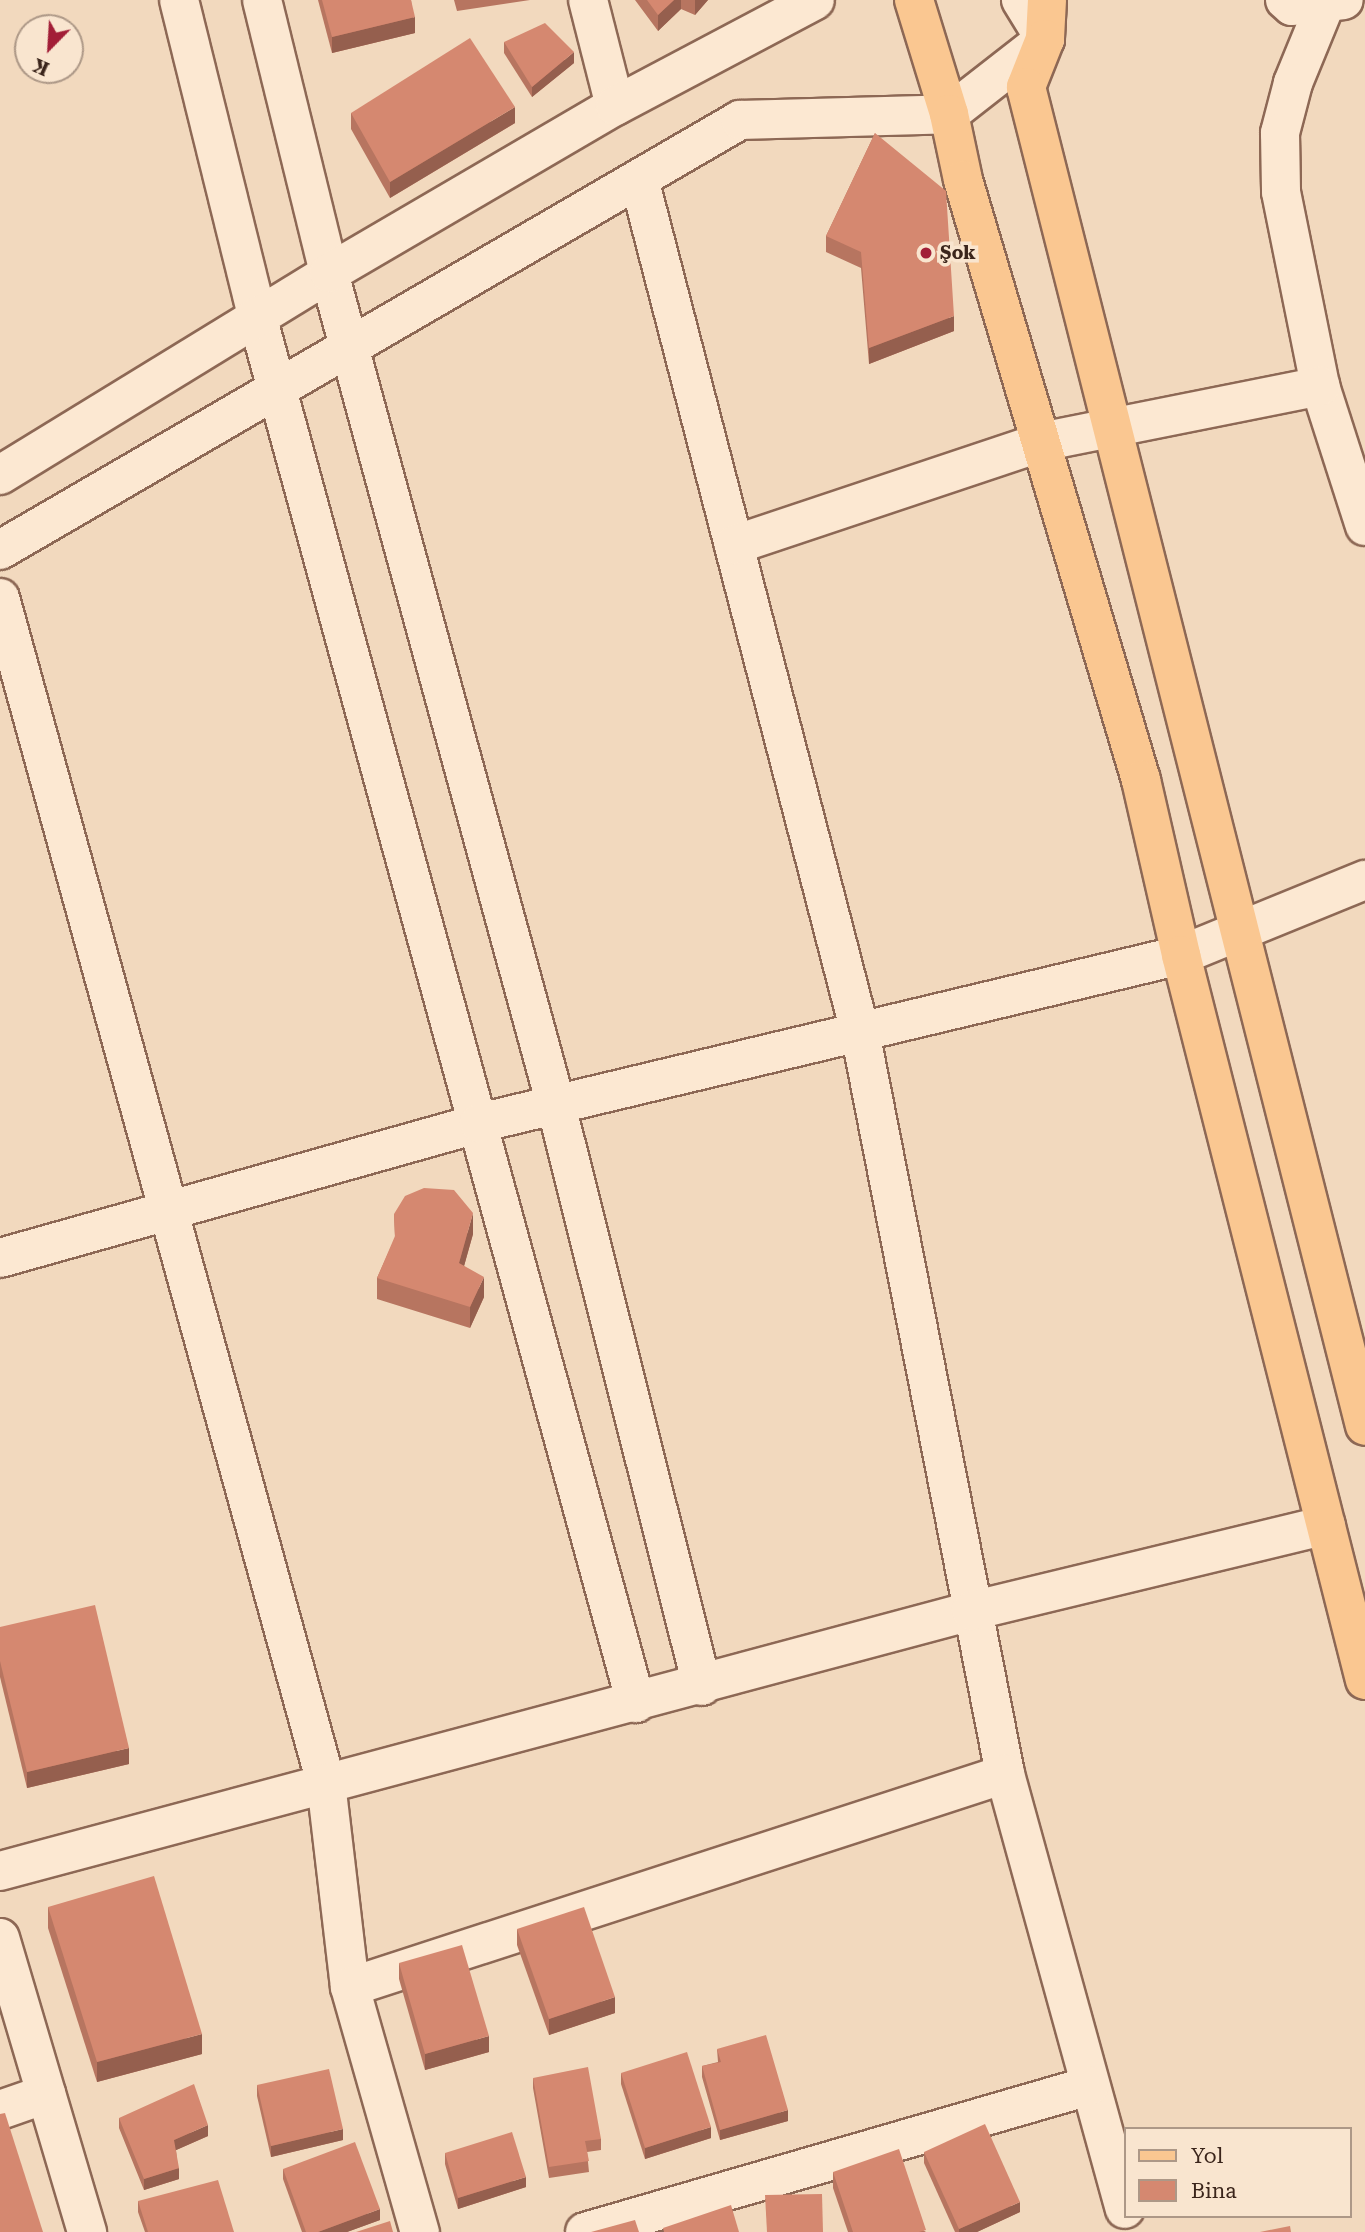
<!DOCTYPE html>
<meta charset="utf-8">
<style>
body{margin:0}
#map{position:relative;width:1365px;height:2232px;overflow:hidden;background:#f2d9be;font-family:"Roboto Serif",serif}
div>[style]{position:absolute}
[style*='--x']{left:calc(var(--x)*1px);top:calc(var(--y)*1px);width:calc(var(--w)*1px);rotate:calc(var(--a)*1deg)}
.roads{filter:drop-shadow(2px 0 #8d6855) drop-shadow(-2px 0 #8d6855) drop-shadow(0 2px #8d6855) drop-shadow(0 -2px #8d6855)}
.minor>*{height:38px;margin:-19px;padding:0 19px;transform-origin:19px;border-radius:19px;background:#fce8d2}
.major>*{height:38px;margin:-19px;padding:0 19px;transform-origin:19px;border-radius:19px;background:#fac791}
.wall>*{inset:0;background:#b77560}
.shaded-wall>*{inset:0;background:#955f4e}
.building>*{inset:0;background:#d58870}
.dots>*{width:19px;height:19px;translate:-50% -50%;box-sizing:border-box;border:4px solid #f9e5cf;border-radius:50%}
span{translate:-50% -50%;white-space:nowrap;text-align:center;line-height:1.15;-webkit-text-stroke:7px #f9e5cf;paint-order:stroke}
.poi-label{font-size:18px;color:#3b251b;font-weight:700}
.left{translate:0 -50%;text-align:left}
.legend{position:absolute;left:1124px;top:2127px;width:228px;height:91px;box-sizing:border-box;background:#f9e5cf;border:2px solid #ad9887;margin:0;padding:9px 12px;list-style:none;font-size:21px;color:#3b251b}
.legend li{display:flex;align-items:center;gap:14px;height:35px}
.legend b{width:35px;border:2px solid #ad9887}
.north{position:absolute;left:14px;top:14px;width:70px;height:70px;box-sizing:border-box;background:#f9e5cf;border:2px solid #ad9887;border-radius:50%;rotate:204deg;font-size:19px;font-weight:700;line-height:28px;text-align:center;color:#3b251b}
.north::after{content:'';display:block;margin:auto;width:24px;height:32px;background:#a21e37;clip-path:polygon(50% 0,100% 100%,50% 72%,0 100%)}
</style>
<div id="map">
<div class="roads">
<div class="minor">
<i style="--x:179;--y:0;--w:325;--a:76.1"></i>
<i style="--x:257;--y:316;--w:1438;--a:74.72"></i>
<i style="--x:262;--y:0;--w:281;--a:76.2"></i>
<i style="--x:329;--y:273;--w:862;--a:74.74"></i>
<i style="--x:556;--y:1105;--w:599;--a:75.89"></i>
<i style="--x:588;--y:0;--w:109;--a:75.7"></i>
<i style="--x:1285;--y:0;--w:9;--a:41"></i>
<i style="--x:1292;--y:6;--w:52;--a:-6.6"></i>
<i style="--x:1327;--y:0;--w:90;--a:112.3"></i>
<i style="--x:1293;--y:83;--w:52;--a:104.6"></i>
<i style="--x:1280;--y:133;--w:59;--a:89"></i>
<i style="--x:1281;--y:192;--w:198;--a:78.6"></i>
<i style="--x:1320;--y:386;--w:147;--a:72.2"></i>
<i style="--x:639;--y:179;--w:881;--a:75.47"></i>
<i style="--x:860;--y:1032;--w:756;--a:78.94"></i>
<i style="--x:1005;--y:1774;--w:451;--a:74.6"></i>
<i style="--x:0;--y:475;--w:386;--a:-31.5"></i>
<i style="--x:329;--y:273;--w:331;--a:-30.3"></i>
<i style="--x:615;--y:106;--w:226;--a:-27.9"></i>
<i style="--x:734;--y:545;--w:324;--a:-18.5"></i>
<i style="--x:1041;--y:442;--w:285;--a:-11.3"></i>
<i style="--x:0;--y:550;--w:856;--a:-30.16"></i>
<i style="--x:740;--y:120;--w:209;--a:-1.6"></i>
<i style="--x:949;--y:114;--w:122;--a:-38"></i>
<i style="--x:1045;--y:39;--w:46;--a:-121.6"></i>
<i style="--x:0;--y:598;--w:1229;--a:74.62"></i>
<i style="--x:326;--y:1783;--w:205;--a:83.3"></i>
<i style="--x:350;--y:1987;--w:255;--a:74.1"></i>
<i style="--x:0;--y:1258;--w:498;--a:-15.7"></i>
<i style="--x:479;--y:1123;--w:722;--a:-13.46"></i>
<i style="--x:1181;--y:955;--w:199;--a:-22.2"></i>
<i style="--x:0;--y:1871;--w:1005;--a:-14.99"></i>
<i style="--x:971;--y:1611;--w:365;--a:-13.6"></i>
<i style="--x:0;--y:1938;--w:307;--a:73.5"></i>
<i style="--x:350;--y:1987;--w:689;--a:-18.01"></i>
<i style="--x:0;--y:2110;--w:49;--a:-19.2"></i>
<i style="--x:585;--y:2232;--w:525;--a:-16.16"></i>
</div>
<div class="major">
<i style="--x:914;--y:0;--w:119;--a:72.9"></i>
<i style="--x:949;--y:114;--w:67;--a:78"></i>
<i style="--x:963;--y:180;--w:626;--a:73.48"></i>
<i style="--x:1141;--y:780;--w:180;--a:77.1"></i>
<i style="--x:1181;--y:955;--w:748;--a:75.76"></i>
<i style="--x:1047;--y:0;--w:39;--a:93"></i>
<i style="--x:1045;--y:39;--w:52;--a:111.6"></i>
<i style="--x:1026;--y:87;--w:1381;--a:75.79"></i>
</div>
</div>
<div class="wall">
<i style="clip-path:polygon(318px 0,411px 0,415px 33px,332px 53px)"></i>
<i style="clip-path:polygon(454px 0,530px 0,457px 11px)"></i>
<i style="clip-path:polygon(635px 0,708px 0,695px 15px,681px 9px,658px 31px)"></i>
<i style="clip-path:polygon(504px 42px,574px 63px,532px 97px,504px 53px)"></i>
<i style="clip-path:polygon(351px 113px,515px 123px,390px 198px,351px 129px)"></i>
<i style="clip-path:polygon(875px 133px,954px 331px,869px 364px,861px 268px,826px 252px,826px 236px)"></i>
<i style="clip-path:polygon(394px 1214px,473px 1234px,464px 1266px,484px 1297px,470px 1328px,377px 1299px,377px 1278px,395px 1238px)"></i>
<i style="clip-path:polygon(0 1627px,129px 1764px,27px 1788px,0 1677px)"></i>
<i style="clip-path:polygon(48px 1907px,202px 2054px,97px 2082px,48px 1928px)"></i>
<i style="clip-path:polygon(517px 1929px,615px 2013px,549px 2035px,517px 1945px)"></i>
<i style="clip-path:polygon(399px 1963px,489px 2052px,425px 2070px,399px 1979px)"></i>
<i style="clip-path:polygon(717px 2049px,788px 2121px,720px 2140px,702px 2077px,702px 2066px,718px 2062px)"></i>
<i style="clip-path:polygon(621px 2073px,711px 2138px,645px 2159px,621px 2084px)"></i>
<i style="clip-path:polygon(533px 2078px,601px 2139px,601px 2150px,587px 2152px,589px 2172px,549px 2178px,533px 2088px)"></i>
<i style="clip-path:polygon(257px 2085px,343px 2140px,271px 2157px,257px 2096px)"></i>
<i style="clip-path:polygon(119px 2118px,208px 2136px,176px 2150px,179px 2179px,144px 2190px,119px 2128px)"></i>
<i style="clip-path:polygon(924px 2152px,1020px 2212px,977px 2232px,955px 2232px,924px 2163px)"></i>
<i style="clip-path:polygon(445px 2153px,526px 2187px,458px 2209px,445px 2164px)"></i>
<i style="clip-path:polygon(283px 2169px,380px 2220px,347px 2232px,302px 2232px,283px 2179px)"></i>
<i style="clip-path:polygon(833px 2172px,926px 2232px,848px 2232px,833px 2188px)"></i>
<i style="clip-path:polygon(138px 2201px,234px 2232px,145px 2232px,138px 2212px)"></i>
</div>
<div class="shaded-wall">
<i style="clip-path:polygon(674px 0,681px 0,681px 9px,658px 31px,658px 15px)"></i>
<i style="clip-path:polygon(695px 0,708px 0,695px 15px)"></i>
<i style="clip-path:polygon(415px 17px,415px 33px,332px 53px,332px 37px)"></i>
<i style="clip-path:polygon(574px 52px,574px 63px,532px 97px,532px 87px)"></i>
<i style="clip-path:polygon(515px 107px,515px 123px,390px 198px,390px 182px)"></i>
<i style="clip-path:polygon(954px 316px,954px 331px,869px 364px,869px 348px)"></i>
<i style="clip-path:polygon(473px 1213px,473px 1234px,459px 1284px,459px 1263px)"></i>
<i style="clip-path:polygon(484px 1277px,484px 1297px,470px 1328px,470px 1307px)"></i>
<i style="clip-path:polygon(129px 1748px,129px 1764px,27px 1788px,27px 1772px)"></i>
<i style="clip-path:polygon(615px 1997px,615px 2013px,549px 2035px,549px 2019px)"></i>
<i style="clip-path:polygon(202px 2034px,202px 2054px,97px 2082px,97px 2062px)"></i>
<i style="clip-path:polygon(489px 2036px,489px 2052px,425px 2070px,425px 2054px)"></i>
<i style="clip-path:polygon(788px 2110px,788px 2121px,720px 2140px,720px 2130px)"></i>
<i style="clip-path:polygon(208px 2125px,208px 2136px,174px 2151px,174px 2140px)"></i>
<i style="clip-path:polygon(711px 2127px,711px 2138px,645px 2159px,645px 2148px)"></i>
<i style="clip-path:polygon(343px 2129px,343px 2140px,271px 2157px,271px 2146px)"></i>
<i style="clip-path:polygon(179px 2168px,179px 2179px,144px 2190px,144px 2179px)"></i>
<i style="clip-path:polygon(526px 2177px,526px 2187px,458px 2209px,458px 2198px)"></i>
<i style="clip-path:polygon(1020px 2202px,1020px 2212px,977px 2232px,959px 2232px,959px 2229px)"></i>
<i style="clip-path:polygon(380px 2209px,380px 2220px,347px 2232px,318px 2232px)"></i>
</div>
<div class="building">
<i style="clip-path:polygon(322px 0,411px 0,415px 17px,332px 37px)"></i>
<i style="clip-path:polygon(647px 0,674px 0,658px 15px)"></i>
<i style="clip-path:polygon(545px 23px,574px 52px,532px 87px,504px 42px)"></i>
<i style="clip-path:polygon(470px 38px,515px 107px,390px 182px,351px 113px)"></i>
<i style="clip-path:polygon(875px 133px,946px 191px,954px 316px,869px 348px,861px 252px,826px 236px)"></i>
<i style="clip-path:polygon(424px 1188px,454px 1190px,473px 1213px,459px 1263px,484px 1277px,470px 1307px,377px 1278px,395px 1236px,394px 1214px,405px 1196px)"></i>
<i style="clip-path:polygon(95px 1605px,129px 1748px,27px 1772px,0 1661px,0 1627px)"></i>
<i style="clip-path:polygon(154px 1876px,202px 2034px,97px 2062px,48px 1907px)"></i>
<i style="clip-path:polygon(584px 1907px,615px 1997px,549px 2019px,517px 1929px)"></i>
<i style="clip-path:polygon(462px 1945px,489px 2036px,425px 2054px,399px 1963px)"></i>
<i style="clip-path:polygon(766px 2035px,788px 2110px,720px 2130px,702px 2066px,721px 2062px,717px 2049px)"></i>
<i style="clip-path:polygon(687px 2052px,711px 2127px,645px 2148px,621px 2073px)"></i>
<i style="clip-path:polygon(588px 2067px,601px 2139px,585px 2141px,589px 2161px,549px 2167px,533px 2078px)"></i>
<i style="clip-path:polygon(329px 2069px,343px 2129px,271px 2146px,257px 2085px)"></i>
<i style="clip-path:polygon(194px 2084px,208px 2125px,174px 2140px,179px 2168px,144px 2179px,119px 2118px)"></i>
<i style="clip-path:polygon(5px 2113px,43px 2232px,0 2232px,0 2114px)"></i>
<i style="clip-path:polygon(985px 2124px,1020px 2202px,959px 2229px,924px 2152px)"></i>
<i style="clip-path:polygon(512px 2132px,526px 2177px,458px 2198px,445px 2153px)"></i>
<i style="clip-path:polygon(355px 2142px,380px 2209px,318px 2232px,306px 2232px,283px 2169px)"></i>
<i style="clip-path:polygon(899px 2149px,926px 2230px,919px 2232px,853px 2232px,833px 2172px)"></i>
<i style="clip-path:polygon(218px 2180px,234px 2232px,148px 2232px,138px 2201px)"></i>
<i style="clip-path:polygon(822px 2194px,823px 2232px,767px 2232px,765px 2195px)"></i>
<i style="clip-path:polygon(731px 2205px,739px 2232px,664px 2232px,663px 2228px)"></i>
<i style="clip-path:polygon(635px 2220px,639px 2232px,591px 2232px)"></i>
<i style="clip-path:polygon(390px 2221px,393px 2232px,356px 2232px)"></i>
<i style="clip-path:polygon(1290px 2226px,1291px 2232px,1260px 2232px)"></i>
</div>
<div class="dots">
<i style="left:926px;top:253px;background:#a21e37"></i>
</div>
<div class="poi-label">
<span class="left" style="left:940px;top:253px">Şok</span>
</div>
<ul class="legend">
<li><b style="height:9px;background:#fac791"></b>Yol</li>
<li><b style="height:19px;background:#d58870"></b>Bina</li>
</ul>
<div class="north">K</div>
</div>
